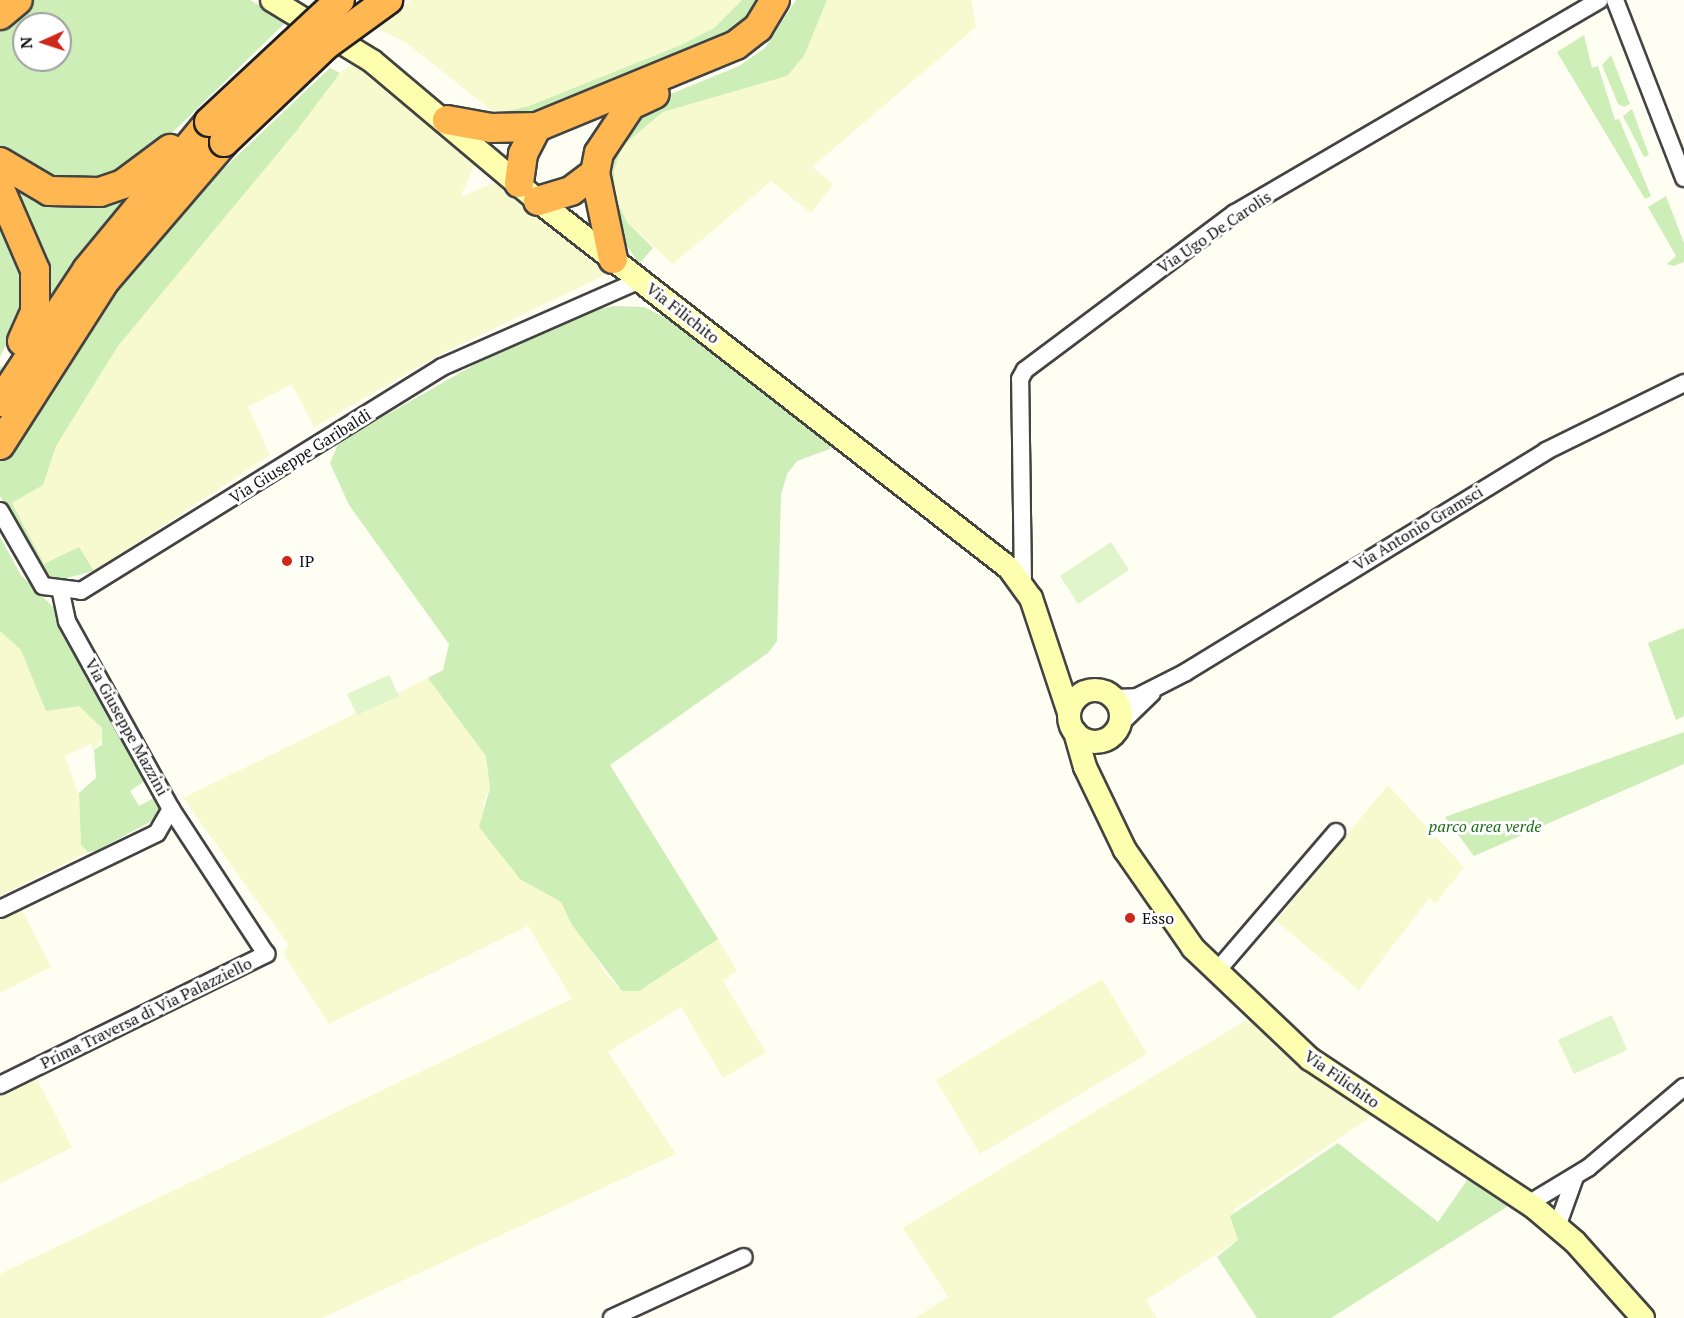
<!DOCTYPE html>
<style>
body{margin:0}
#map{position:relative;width:1684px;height:1318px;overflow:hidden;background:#fffef3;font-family:"PT Serif",serif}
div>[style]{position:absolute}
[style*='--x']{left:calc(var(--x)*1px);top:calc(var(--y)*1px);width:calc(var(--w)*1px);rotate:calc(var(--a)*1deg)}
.farmland>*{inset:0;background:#f7f9cf}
.green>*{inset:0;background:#cdeeb7}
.pitch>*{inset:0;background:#e0f5ca}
.roads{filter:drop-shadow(2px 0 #434343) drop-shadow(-2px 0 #434343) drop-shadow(0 2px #434343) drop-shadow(0 -2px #434343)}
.street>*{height:16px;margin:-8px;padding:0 8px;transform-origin:8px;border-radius:8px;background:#fff}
.secondary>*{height:22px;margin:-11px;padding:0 11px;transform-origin:11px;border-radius:11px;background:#fdffae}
.secondary>.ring{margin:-11px;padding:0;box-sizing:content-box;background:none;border:22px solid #fdffae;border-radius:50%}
.highway>*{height:28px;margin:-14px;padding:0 14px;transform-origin:14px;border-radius:14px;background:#ffb751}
.bridges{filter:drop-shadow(2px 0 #212121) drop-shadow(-2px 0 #212121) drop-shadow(0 2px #212121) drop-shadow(0 -2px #212121)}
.highway-bridge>*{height:28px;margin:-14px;padding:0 14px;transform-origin:14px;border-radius:14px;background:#ffb751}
.dots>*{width:16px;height:16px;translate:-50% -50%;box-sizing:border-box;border:3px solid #fff;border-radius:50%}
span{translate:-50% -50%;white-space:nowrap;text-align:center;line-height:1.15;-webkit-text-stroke:6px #fff;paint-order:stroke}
.street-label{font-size:16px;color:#101010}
.poi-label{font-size:16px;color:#101010}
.left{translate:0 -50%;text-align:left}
.park-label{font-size:16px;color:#1f6f18;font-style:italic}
.north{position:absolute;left:12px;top:12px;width:60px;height:60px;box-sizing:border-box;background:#fff;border:2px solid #9f9f9f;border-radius:50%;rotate:267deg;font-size:16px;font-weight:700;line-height:24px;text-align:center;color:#101010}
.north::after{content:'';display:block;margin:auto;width:21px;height:27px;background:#cf2819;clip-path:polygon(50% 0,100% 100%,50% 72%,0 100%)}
</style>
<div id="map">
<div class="farmland">
<i style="clip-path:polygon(411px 0,742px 0,714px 28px,681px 45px,529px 106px,496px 114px,405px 42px,376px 27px)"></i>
<i style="clip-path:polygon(827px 0,971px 0,976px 27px,812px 167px,834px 184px,811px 213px,771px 181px,673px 264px,627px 222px,615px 198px,614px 170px,622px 146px,663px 112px,787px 76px)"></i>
<i style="clip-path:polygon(356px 62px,476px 162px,460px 197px,496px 182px,607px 274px,443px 353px,314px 427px,292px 384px,248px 407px,270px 455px,94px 571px,79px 547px,44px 565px,12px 503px,43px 485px,56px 446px,118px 346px,340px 73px)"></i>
<i style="clip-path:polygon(0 631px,21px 650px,46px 710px,79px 706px,95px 716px,104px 736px,94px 750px,91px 744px,65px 756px,79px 796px,81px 845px,88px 852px,0 896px)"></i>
<i style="clip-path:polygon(428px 678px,486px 756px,490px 788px,482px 805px,545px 891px,561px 901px,605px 973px,622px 991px,639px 991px,718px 939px,737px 971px,723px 981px,766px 1052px,723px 1078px,681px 1007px,608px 1052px,676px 1154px,322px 1318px,0 1318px,0 1274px,572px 999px,528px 926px,329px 1024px,284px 955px,288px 944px,183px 798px)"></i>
<i style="clip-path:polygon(1388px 785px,1464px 867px,1436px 903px,1429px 898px,1359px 990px,1276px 921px)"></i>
<i style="clip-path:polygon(19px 904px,51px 967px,0 993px,0 914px)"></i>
<i style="clip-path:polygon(1102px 979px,1147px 1054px,980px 1154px,936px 1080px)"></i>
<i style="clip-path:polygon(1250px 1018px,1377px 1113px,1235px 1209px,1232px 1221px,1238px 1240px,1146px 1300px,1157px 1318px,915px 1318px,948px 1297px,903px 1228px)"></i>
<i style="clip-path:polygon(35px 1075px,72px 1147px,0 1184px,0 1092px)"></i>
</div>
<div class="green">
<i style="clip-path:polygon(evenodd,28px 0,250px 0,287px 21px,138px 166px,71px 186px,0 152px,0 23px,28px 0,24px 24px,60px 24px,60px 60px,24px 60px,24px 24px)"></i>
<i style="clip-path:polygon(742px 0,768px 0,755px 23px,535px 120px,496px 114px,529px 106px,681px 45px,714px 28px)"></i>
<i style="clip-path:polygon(796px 0,827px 0,804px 56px,787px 76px,663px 112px,622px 146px,614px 170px,615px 198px,627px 222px,653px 248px,639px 264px,606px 214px,612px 139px,656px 100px,739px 66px,765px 48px)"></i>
<i style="clip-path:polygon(1584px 35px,1592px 68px,1598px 66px,1615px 120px,1619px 119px,1651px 196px,1645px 199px,1557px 52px)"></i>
<i style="clip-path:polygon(1611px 55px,1630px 104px,1624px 107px,1618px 104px,1602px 65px)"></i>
<i style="clip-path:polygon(330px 68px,340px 73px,297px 130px,118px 346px,56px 446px,43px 485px,12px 503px,44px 564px,79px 547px,94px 571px,55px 581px,41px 573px,0 496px,0 366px,45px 394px,82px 335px,183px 207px)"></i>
<i style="clip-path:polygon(1632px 109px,1649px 155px,1644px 157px,1623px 116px)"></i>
<i style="clip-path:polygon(6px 180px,131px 191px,44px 304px)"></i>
<i style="clip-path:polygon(1666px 196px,1684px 243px,1684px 262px,1674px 266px,1667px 264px,1676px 256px,1648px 207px)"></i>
<i style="clip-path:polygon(0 210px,23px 251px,25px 307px,0 357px)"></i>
<i style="clip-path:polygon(614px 306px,644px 307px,676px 323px,838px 446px,797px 461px,787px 474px,781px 495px,777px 641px,768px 653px,610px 765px,718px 939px,639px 991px,622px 991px,572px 925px,561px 902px,520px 879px,479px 827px,490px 788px,486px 756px,428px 678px,443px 670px,449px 644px,349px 505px,330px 463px,339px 442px,479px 362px,585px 311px)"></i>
<i style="clip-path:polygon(0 537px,21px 575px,58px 612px,154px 775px,130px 791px,139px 806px,161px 794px,165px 804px,159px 817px,96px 851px,88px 852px,81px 845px,79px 793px,96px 778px,94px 750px,102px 745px,102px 728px,79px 706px,46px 711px,21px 650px,0 631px)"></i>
<i style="clip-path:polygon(1684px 628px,1684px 716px,1676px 720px,1648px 643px)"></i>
<i style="clip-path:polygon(1684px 732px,1684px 764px,1474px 856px,1445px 817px)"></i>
<i style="clip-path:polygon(1338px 1143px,1438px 1222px,1470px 1176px,1508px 1206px,1331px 1318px,1257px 1318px,1217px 1257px,1238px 1240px,1230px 1216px)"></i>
</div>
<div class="pitch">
<i style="clip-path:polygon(1111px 542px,1129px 570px,1078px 604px,1060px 576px)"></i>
<i style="clip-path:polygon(389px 675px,399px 696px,357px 715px,347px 694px)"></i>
<i style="clip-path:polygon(1612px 1015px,1627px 1050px,1574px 1074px,1558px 1040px)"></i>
</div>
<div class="roads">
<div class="street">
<i style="--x:1615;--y:0;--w:191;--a:68.8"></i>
<i style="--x:0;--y:511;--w:86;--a:60.2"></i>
<i style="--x:43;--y:586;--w:38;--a:7"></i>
<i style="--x:81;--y:591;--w:425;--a:-31.8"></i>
<i style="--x:442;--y:367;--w:216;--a:-23.7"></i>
<i style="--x:1023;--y:584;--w:205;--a:-90.8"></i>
<i style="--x:1020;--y:379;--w:10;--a:-61"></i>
<i style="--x:1025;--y:370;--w:262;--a:-36.8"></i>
<i style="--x:1235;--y:213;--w:422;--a:-30.3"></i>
<i style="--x:1113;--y:698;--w:24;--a:-2"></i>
<i style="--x:1137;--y:697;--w:55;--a:-27"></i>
<i style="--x:1186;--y:672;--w:422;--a:-31.5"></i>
<i style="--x:1546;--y:451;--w:154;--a:-26.2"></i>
<i style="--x:1118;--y:726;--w:47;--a:-44.1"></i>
<i style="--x:0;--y:909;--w:174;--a:-25.8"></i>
<i style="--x:157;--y:833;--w:28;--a:-60"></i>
<i style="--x:171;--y:809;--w:215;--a:-119"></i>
<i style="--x:67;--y:621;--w:30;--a:-102"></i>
<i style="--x:1217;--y:971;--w:183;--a:-49.4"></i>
<i style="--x:0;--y:1085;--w:297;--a:-26.2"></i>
<i style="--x:266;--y:954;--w:173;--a:-123.2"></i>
<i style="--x:1528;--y:1204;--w:70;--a:-31"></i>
<i style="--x:1588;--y:1168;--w:126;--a:-40.2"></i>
<i style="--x:1557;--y:1227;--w:53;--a:-70.2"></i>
<i style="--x:612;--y:1318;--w:145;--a:-24.8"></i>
</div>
<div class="secondary">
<i style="--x:272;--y:0;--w:117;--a:31.4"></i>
<i style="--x:372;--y:61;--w:217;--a:40.1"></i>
<i style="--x:538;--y:201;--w:597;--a:37.93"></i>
<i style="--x:1009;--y:568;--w:37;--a:54"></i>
<i style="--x:1031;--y:598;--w:121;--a:71.7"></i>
<i class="ring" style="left:1069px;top:690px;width:30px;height:30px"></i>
<i style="--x:1075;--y:732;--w:36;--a:74"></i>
<i style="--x:1085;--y:767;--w:92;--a:64.3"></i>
<i style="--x:1125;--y:850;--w:119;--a:55.2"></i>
<i style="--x:1193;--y:948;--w:161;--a:43.5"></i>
<i style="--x:1310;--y:1059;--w:270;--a:33.5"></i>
<i style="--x:1535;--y:1208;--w:52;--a:40.4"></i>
<i style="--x:1575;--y:1242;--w:102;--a:48.2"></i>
</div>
<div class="highway">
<i style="--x:0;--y:15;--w:23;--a:-40"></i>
<i style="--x:447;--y:120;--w:45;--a:10.3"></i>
<i style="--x:491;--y:128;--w:46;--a:-1.2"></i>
<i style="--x:537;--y:127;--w:215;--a:-22.4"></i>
<i style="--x:736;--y:45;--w:28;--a:-38"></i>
<i style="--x:758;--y:28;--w:33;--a:-59"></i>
<i style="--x:0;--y:162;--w:57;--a:30.6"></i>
<i style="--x:49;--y:191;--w:51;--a:1.1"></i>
<i style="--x:100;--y:192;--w:24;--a:-19"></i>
<i style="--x:123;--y:184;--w:59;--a:-36.7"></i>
<i style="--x:519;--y:183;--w:29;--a:-82"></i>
<i style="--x:523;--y:154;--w:30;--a:-63"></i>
<i style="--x:0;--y:189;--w:88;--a:66.6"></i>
<i style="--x:35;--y:270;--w:42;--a:90"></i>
<i style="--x:35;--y:312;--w:32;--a:114"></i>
<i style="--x:538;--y:201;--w:34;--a:-17"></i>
<i style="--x:571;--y:191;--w:30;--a:-37"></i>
<i style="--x:613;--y:259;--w:88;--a:-101.8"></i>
<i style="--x:595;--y:173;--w:20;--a:-79"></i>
<i style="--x:599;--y:153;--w:58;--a:-56.3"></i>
<i style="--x:631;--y:105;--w:26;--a:-25"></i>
<i style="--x:0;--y:402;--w:158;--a:-56.6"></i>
<i style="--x:87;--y:270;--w:192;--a:-50.5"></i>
<i style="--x:0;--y:445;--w:195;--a:-57.4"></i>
<i style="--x:105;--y:281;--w:183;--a:-49.4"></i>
</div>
</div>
<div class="bridges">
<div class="highway-bridge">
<i style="--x:209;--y:122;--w:179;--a:-43"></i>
<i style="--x:224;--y:142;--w:141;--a:-43.6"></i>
<i style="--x:326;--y:45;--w:77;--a:-36"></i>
</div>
</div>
<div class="dots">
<i style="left:287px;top:561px;background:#cf2819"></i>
<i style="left:1130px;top:918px;background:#cf2819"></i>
</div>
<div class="street-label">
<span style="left:1214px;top:232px;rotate:-34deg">Via Ugo De Carolis</span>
<span style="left:683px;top:313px;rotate:38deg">Via Filichito</span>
<span style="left:300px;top:456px;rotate:-32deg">Via Giuseppe Garibaldi</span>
<span style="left:1418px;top:528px;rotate:-31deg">Via Antonio Gramsci</span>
<span style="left:127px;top:727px;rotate:61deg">Via Giuseppe Mazzini</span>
<span style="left:146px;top:1013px;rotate:-26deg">Prima Traversa di Via Palazziello</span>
<span style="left:1342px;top:1079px;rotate:35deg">Via Filichito</span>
</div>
<div class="poi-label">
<span class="left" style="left:299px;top:561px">IP</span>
<span class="left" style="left:1142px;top:918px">Esso</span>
</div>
<div class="park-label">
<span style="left:1485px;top:826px">parco area verde</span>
</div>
<div class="north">N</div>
</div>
